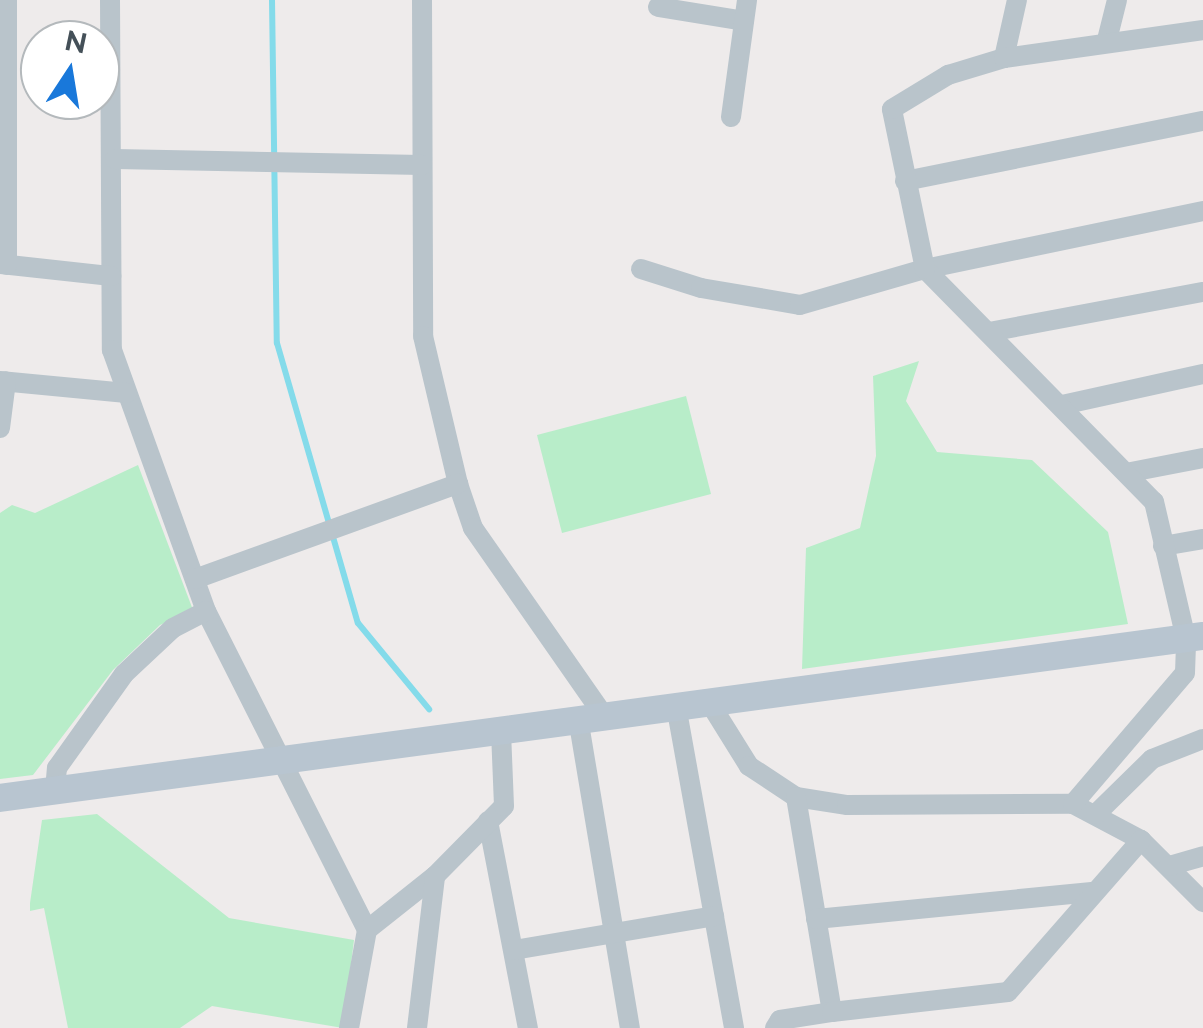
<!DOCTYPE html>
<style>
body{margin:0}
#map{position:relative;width:1203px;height:1028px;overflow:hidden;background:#eeebeb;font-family:Raleway,sans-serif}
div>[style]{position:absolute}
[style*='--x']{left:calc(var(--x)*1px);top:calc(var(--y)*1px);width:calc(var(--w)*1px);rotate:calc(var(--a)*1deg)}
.green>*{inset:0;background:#b8edc9}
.stream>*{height:6px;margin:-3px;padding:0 3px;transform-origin:3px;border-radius:3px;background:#84dbea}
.street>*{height:20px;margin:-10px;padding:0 10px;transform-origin:10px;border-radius:10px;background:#b9c4cb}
.secondary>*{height:28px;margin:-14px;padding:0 14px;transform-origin:14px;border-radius:14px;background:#b8c5d0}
span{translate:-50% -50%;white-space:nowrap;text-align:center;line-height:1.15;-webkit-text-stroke:8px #fff;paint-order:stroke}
.north{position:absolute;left:20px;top:20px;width:100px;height:100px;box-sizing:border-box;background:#fff;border:2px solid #b4b9bc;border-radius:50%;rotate:12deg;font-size:28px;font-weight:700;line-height:40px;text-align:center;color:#445058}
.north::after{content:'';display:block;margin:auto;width:35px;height:45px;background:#1978da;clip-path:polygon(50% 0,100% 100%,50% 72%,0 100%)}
</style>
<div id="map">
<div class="green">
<i style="clip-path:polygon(919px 361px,906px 401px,937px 452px,1032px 460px,1108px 532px,1128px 624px,802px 669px,806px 548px,860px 528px,876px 456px,873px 376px)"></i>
<i style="clip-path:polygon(686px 396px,711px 494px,562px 533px,537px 435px)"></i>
<i style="clip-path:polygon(138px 465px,193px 610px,160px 625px,113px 670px,33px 775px,0 779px,0 513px,12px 505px,35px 513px)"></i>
<i style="clip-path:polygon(97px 814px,229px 918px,354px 940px,343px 1028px,212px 1006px,180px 1028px,68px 1028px,44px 908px,30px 911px,30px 903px,42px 820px)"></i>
</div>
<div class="stream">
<i style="--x:272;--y:0;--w:343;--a:89.2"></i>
<i style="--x:277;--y:343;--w:291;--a:73.9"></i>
<i style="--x:358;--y:623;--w:112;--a:50.5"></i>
</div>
<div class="street">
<i style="--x:110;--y:0;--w:350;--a:89.7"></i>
<i style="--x:112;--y:350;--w:277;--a:70.2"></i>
<i style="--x:206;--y:611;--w:357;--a:63.2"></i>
<i style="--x:367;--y:930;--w:100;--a:100.4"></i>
<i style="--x:422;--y:0;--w:336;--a:89.8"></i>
<i style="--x:423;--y:336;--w:152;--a:76.7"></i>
<i style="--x:458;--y:484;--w:46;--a:71.2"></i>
<i style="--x:473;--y:528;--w:234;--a:55.1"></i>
<i style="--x:658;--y:7;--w:87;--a:9.2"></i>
<i style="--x:1107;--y:40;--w:41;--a:-76"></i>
<i style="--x:1004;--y:58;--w:59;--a:-77.4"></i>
<i style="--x:731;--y:117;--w:118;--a:-82.2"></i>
<i style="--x:115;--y:159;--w:307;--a:1.1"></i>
<i style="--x:905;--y:181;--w:304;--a:-11.4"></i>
<i style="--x:0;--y:264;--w:112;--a:6.2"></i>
<i style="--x:7;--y:265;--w:265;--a:-90"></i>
<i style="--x:641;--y:269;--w:63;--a:17.6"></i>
<i style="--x:701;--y:288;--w:100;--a:9.7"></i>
<i style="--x:800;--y:305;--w:130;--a:-16.1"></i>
<i style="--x:925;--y:269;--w:284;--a:-11.8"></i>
<i style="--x:989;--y:332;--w:218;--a:-10.6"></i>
<i style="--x:0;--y:381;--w:127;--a:5.4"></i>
<i style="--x:1062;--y:405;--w:144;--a:-12.4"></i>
<i style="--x:0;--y:428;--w:47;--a:-82.7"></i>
<i style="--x:1131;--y:472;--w:73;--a:-11"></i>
<i style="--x:1163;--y:546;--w:41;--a:-9.9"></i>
<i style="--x:195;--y:579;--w:280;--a:-19.9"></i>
<i style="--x:711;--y:705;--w:72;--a:58.1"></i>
<i style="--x:749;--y:766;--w:56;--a:33.4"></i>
<i style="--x:796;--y:797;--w:52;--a:8.9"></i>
<i style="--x:847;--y:805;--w:226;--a:-0.3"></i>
<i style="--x:1073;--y:804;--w:77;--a:27.9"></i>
<i style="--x:1141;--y:840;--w:88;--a:45"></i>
<i style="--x:677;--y:711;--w:322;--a:79.8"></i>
<i style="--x:579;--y:724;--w:308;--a:80.5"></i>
<i style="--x:55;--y:790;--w:22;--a:-85"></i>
<i style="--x:57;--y:768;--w:115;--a:-54.5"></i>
<i style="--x:124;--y:674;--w:67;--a:-43.2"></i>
<i style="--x:173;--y:628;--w:37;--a:-27"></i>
<i style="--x:796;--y:797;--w:218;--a:80.5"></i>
<i style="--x:1073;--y:804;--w:172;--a:-49.5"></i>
<i style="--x:1185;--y:673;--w:34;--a:-88"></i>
<i style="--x:1186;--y:639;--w:141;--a:-103.1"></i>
<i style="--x:1154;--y:502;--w:327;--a:-134.5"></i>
<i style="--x:925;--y:269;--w:163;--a:-101.7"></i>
<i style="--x:892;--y:109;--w:66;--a:-31.3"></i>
<i style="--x:948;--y:75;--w:59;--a:-16.9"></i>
<i style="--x:1004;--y:58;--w:201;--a:-8"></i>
<i style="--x:1096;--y:814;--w:78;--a:-44.5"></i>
<i style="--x:1152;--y:759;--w:55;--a:-21.4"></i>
<i style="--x:488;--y:821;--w:211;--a:79.1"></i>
<i style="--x:1169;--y:866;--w:35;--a:-16"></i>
<i style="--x:816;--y:919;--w:277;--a:-5.6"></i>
<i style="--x:367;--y:930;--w:87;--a:-38.5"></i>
<i style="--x:435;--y:876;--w:98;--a:-45.4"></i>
<i style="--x:504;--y:806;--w:75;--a:-92.3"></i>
<i style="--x:514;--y:950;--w:203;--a:-9.6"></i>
<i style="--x:417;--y:1028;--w:153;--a:-83.2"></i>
<i style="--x:775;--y:1028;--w:9;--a:-58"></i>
<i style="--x:780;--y:1020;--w:53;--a:-8.7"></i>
<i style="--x:832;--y:1012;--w:177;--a:-6.5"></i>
<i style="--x:1008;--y:992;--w:202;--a:-48.8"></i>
</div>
<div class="secondary">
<i style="--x:0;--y:798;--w:1214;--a:-7.67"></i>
</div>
<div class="north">N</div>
</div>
